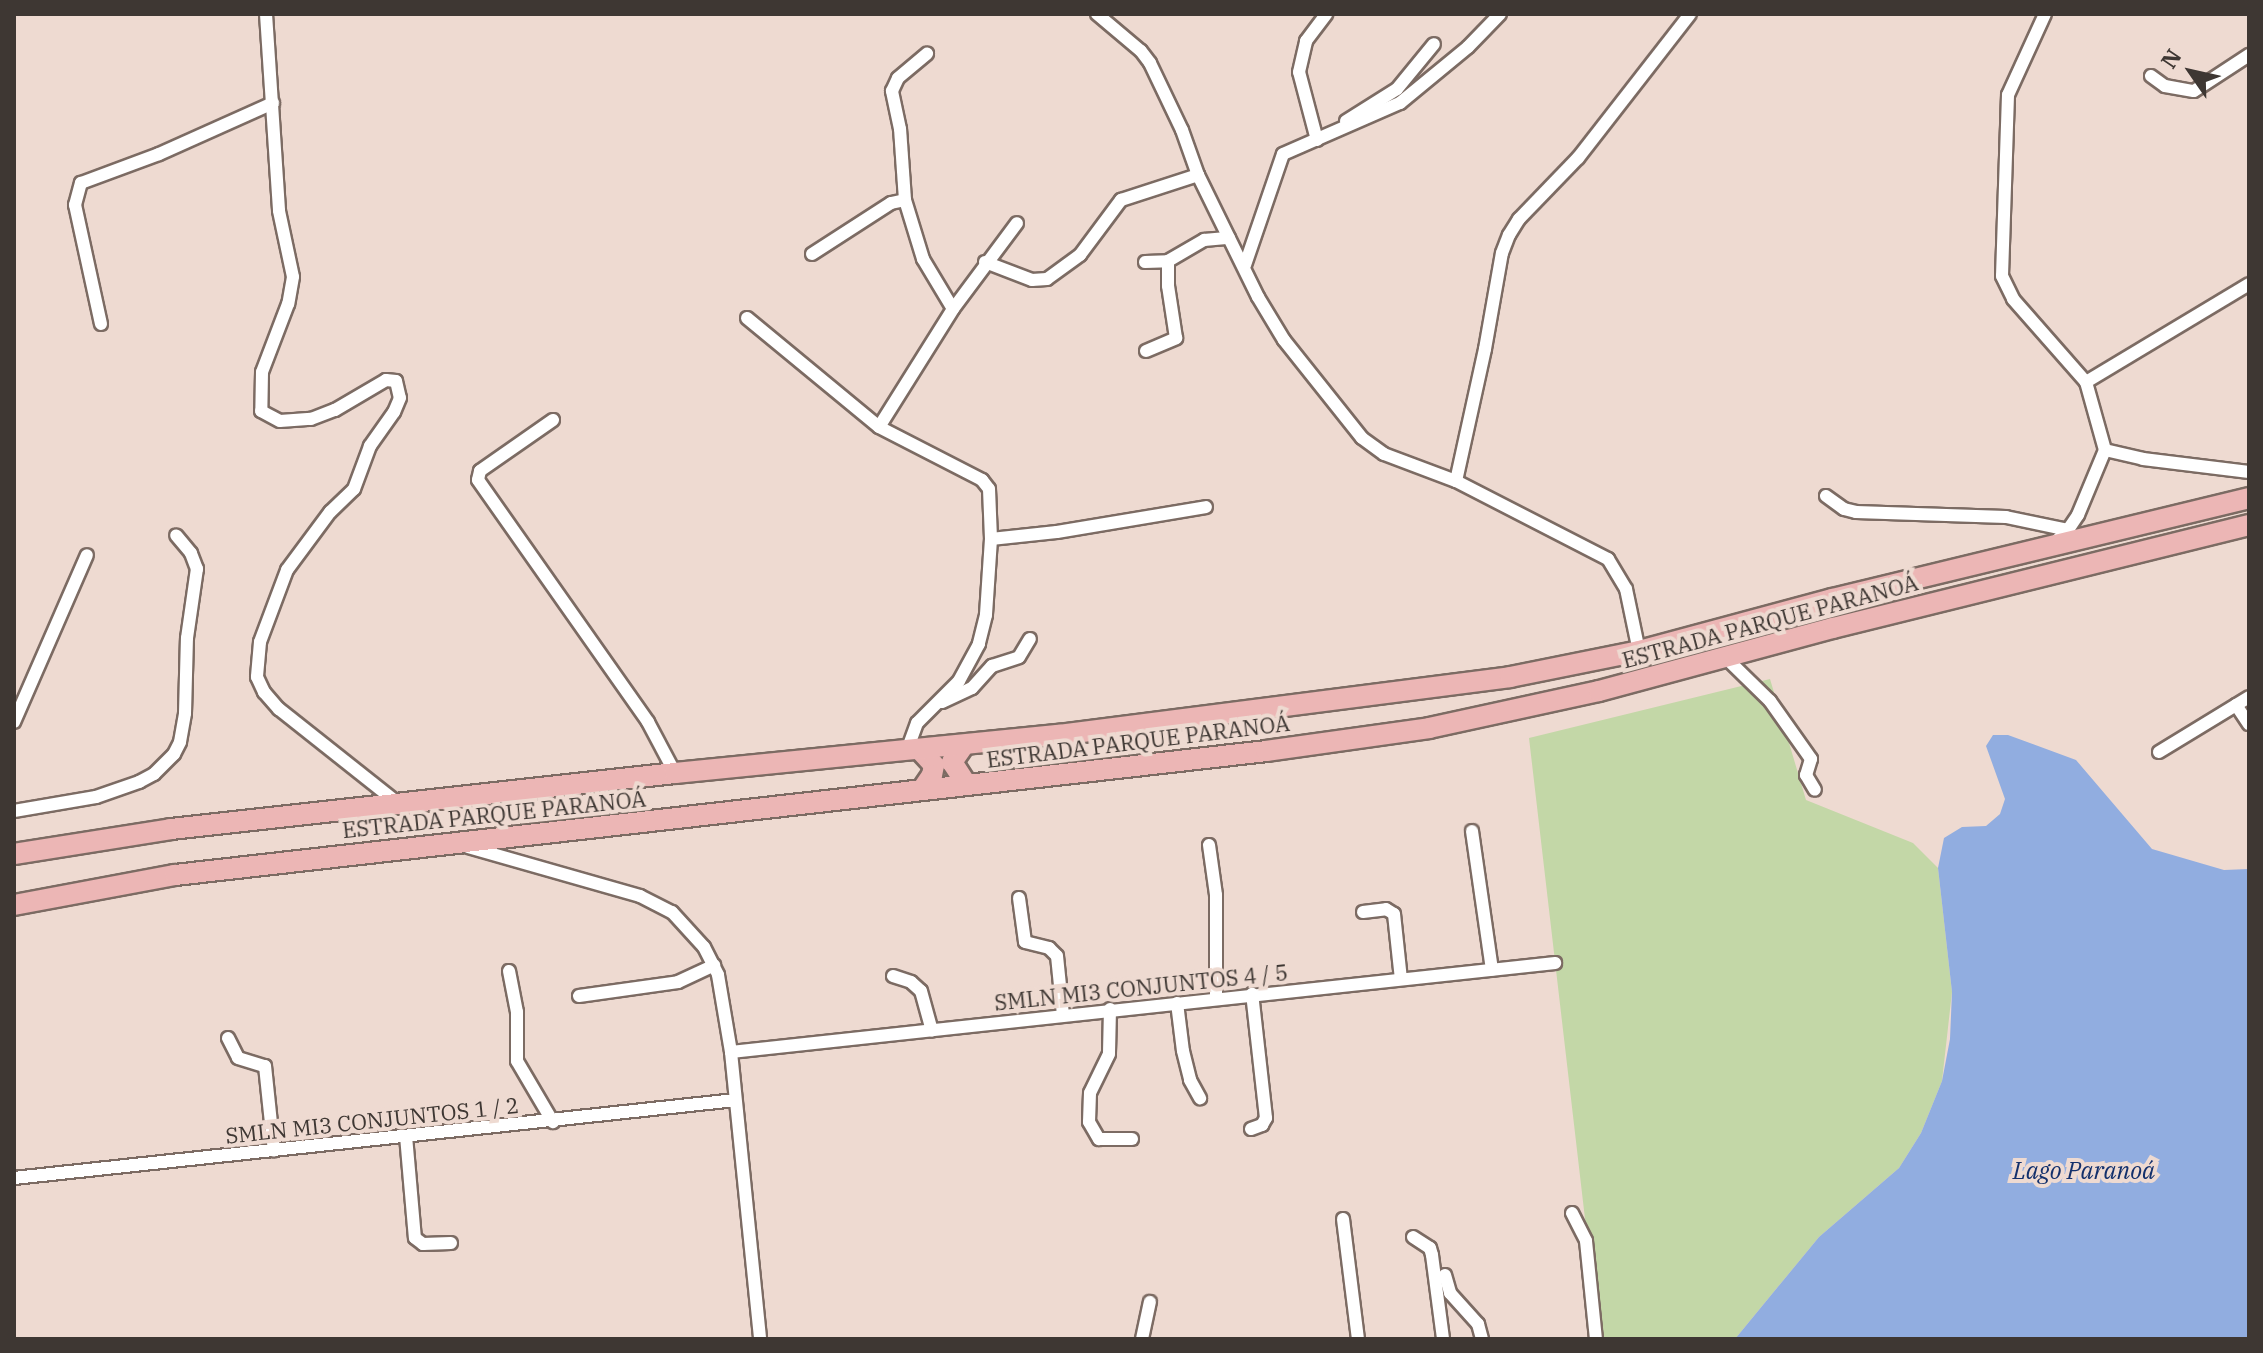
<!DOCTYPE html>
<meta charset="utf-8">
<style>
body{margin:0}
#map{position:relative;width:2263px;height:1353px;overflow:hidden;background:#eedad1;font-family:"IBM Plex Serif",serif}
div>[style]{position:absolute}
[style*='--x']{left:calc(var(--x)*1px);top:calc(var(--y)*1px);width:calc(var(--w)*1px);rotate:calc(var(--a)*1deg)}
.green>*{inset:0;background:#c3d7a7}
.water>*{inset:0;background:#91ade0}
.roads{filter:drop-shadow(2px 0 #7c6b63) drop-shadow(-2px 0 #7c6b63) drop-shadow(0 2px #7c6b63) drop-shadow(0 -2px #7c6b63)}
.minor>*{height:12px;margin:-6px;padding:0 6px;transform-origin:6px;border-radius:6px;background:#fff}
.primary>*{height:20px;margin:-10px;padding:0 10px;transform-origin:10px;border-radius:10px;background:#ecb6b5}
span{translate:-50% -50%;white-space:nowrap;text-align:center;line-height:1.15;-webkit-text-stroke:8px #eedad1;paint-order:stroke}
.street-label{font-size:22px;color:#3e3733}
.water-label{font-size:24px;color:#13306c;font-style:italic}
.frame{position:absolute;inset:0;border:16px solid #3e3733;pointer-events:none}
.north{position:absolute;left:2151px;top:32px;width:80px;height:80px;-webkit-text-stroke:6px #eedad1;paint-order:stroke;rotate:304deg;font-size:22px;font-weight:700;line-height:32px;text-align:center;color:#3e3733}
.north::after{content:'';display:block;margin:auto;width:28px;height:36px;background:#3e3733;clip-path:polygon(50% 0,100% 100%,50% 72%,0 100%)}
</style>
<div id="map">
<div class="green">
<i style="clip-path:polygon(1770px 679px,1806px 800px,1913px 843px,1938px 868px,1952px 992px,1942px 1081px,1921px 1133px,1899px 1168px,1819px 1237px,1735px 1339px,1599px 1339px,1529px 738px)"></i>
</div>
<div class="water">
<i style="clip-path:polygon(1993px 735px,2008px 735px,2076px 760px,2152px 849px,2224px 870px,2249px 869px,2249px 1339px,1735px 1339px,1819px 1237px,1899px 1168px,1921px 1133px,1942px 1081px,1950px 1039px,1952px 992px,1938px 868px,1944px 838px,1962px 827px,1986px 826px,2000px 814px,2005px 799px,1986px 746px)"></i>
</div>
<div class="roads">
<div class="minor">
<i style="--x:266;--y:14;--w:197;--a:86.2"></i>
<i style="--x:279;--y:211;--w:67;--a:78"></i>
<i style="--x:293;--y:277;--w:27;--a:100"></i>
<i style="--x:288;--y:304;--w:73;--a:110.9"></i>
<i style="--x:262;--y:372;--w:39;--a:91"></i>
<i style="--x:261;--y:411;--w:21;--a:28"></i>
<i style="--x:280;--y:421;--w:31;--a:-4"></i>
<i style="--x:311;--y:419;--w:26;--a:-21"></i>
<i style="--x:335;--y:410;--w:59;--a:-30.5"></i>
<i style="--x:386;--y:380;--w:10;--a:6"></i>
<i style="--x:396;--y:381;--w:17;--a:77"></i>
<i style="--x:400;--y:398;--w:15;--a:113"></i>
<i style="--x:394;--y:412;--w:42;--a:125.2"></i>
<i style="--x:370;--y:446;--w:46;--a:110.4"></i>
<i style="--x:354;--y:489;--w:33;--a:136"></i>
<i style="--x:330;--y:512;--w:72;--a:126.6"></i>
<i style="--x:287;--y:570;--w:77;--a:110.6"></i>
<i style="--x:260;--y:642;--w:35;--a:95"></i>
<i style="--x:257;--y:677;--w:17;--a:65"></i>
<i style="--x:264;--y:692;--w:23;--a:49"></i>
<i style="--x:279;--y:709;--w:153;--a:38.4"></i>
<i style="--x:1097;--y:14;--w:57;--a:40.1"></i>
<i style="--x:1141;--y:51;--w:15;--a:53"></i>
<i style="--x:1150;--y:63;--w:74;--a:64.5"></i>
<i style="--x:1182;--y:130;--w:48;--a:70.4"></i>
<i style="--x:1198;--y:175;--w:136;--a:63.8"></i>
<i style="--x:1258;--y:297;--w:50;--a:58.8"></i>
<i style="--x:1284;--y:340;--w:125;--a:51.5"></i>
<i style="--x:1362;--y:438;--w:27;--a:36"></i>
<i style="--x:1384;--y:454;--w:77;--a:20.6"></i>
<i style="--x:1456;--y:481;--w:171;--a:27.2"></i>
<i style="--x:1608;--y:559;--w:35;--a:59"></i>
<i style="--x:1626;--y:589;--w:63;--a:78.2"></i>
<i style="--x:2045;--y:14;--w:89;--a:114.6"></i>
<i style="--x:2008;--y:95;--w:181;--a:91.9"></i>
<i style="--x:2002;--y:276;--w:25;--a:64"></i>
<i style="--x:2013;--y:299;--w:111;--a:48.7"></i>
<i style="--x:2086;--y:382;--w:71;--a:74.4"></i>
<i style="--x:2105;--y:450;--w:70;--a:112.6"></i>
<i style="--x:2078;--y:515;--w:18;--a:124"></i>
<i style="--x:2068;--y:530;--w:16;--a:137"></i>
<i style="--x:2151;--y:76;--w:17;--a:36"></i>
<i style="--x:2165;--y:86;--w:29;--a:10"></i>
<i style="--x:2194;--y:91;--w:66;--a:-33.2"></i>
<i style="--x:1346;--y:121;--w:60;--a:-32.1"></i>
<i style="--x:1397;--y:89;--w:58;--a:-50.6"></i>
<i style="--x:1317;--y:140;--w:70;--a:-104.8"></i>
<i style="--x:1299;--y:72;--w:32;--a:-77"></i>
<i style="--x:1306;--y:41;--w:34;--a:-53"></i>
<i style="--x:905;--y:200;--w:71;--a:-94"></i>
<i style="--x:900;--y:129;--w:39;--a:-102"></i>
<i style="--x:892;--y:91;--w:14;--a:-65"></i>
<i style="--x:898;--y:78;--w:38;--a:-40"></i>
<i style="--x:812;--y:254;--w:94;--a:-32.8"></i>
<i style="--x:891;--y:203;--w:14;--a:-12"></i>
<i style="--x:905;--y:200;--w:62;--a:73"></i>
<i style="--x:923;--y:259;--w:58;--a:59"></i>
<i style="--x:953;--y:309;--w:139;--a:122.1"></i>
<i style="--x:879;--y:427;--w:116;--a:27.2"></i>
<i style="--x:982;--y:480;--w:11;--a:52"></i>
<i style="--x:989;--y:489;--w:50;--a:87.7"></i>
<i style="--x:991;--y:539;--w:76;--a:93.8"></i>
<i style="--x:986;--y:615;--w:30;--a:104"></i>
<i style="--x:979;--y:644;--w:42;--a:118.4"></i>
<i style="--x:959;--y:681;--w:59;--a:135"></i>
<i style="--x:917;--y:723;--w:29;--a:110"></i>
<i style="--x:985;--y:262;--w:50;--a:21"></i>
<i style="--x:1032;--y:280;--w:15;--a:-4"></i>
<i style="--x:1047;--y:279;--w:41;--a:-36"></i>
<i style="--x:1080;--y:255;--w:69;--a:-53.3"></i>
<i style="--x:1121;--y:200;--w:81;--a:-18"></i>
<i style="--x:1145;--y:262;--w:23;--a:-2"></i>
<i style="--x:1245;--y:265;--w:117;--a:-71.1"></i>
<i style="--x:1283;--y:154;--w:128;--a:-23.6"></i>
<i style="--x:1400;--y:103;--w:88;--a:-39.5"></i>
<i style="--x:1468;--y:47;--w:46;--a:-45.9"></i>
<i style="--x:953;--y:309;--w:107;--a:-53.3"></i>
<i style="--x:747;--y:318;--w:171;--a:39.5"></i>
<i style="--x:101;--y:324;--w:122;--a:-102.3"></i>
<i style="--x:75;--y:205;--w:23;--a:-75"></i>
<i style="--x:81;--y:183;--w:83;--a:-20.4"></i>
<i style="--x:159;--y:154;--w:125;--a:-24.1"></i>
<i style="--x:1146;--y:351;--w:33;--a:-23"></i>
<i style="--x:1176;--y:338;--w:53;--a:-98.7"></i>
<i style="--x:1168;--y:286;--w:25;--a:-90"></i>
<i style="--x:1168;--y:261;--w:42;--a:-30.3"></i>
<i style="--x:1204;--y:240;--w:25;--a:-5"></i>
<i style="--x:2086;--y:382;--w:190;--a:-31"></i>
<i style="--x:553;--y:420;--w:89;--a:145.1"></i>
<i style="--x:480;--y:471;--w:9;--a:103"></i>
<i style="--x:478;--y:480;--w:296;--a:54.9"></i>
<i style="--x:648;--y:722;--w:58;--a:62.1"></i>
<i style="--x:2105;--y:450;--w:39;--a:13"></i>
<i style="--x:2143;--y:459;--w:107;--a:7"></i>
<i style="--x:1456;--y:481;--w:135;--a:-77.6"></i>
<i style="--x:1485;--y:349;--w:97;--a:-80"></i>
<i style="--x:1502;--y:253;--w:19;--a:-69"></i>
<i style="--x:1509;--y:235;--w:19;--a:-58"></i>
<i style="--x:1519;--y:219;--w:85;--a:-46"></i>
<i style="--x:1578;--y:158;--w:182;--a:-52.1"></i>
<i style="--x:1826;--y:496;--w:22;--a:36"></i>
<i style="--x:1844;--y:509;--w:12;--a:14"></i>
<i style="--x:1856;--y:512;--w:150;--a:1.9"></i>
<i style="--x:2006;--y:517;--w:63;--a:11.8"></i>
<i style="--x:991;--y:539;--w:66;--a:-6.1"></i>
<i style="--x:1057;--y:532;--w:151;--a:-9.5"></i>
<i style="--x:1725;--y:657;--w:63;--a:44.4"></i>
<i style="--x:1770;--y:701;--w:71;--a:54.7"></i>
<i style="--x:1811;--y:759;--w:17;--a:107"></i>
<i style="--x:1806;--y:775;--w:17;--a:59"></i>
<i style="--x:942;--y:702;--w:33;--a:-25"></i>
<i style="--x:972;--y:688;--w:30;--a:-48"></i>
<i style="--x:992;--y:666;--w:28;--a:-18"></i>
<i style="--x:1019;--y:657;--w:21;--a:-59"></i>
<i style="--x:2236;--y:705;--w:23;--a:56"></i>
<i style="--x:14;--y:722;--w:182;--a:-66.4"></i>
<i style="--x:2159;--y:752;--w:105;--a:-31.4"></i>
<i style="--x:14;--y:811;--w:83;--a:-9.7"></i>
<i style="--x:96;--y:797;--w:46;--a:-19.2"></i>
<i style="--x:139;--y:782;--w:17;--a:-28"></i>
<i style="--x:154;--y:774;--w:28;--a:-45"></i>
<i style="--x:174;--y:754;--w:13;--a:-63"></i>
<i style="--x:180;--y:742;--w:29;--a:-80"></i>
<i style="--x:185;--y:713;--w:75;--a:-88.5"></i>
<i style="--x:187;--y:638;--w:70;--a:-81.8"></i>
<i style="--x:197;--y:569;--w:17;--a:-111"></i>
<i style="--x:191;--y:553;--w:23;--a:-130"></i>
<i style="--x:1472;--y:831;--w:140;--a:81.8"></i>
<i style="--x:1209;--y:845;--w:50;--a:82"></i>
<i style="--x:1216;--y:895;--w:104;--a:90"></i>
<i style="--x:468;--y:847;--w:179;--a:15.9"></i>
<i style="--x:640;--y:896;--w:36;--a:27"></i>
<i style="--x:672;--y:912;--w:47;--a:47.6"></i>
<i style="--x:704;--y:947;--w:31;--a:63"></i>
<i style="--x:718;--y:975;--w:78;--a:80.4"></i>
<i style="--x:731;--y:1052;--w:288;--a:84.2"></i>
<i style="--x:1019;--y:898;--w:44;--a:82.2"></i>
<i style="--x:1025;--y:942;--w:25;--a:14"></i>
<i style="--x:1049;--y:948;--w:11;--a:45"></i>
<i style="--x:1057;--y:956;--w:59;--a:84.2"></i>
<i style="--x:1363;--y:912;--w:23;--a:-7"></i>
<i style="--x:1386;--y:909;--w:9;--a:32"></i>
<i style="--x:1394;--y:914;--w:65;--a:83.9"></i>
<i style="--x:509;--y:971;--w:42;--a:79"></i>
<i style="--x:517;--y:1012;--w:49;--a:90"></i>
<i style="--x:517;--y:1061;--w:71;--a:59.5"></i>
<i style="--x:893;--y:976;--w:19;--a:18"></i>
<i style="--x:911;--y:982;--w:13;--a:42"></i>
<i style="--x:921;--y:991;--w:41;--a:74.6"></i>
<i style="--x:579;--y:996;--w:100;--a:-8"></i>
<i style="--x:678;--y:982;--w:40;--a:-25"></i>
<i style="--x:1177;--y:1003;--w:48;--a:82.9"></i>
<i style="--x:1183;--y:1051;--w:30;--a:76"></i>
<i style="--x:1190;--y:1080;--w:21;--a:61"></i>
<i style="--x:1110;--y:1009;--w:45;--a:91.3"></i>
<i style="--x:1109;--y:1054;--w:43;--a:116"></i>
<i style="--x:1090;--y:1093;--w:29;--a:92"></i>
<i style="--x:1089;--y:1122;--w:20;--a:60"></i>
<i style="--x:1099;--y:1139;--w:33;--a:0"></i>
<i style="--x:228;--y:1038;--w:22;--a:63"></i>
<i style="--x:238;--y:1058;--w:28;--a:17"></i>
<i style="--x:265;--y:1066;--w:85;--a:84"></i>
<i style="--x:731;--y:1052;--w:829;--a:-6.16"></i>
<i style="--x:1251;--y:1129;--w:12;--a:-20"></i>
<i style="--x:1262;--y:1125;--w:8;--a:-60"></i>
<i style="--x:1266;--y:1118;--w:125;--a:-96.4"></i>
<i style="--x:406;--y:1136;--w:102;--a:85"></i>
<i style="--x:415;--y:1238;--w:10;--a:37"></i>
<i style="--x:423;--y:1244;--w:28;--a:-2"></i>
<i style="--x:14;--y:1178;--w:725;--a:-6.17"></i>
<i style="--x:1572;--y:1213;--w:31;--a:63"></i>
<i style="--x:1586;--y:1241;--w:99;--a:84.2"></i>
<i style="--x:1343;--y:1219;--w:121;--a:82.9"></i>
<i style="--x:1413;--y:1237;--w:20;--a:33"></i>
<i style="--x:1430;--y:1248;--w:7;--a:74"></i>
<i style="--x:1432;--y:1255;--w:85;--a:82.5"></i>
<i style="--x:1445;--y:1275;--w:19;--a:74"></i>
<i style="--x:1450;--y:1293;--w:42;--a:47.9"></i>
<i style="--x:1478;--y:1324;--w:16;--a:75"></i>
<i style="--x:1142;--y:1339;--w:38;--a:-78"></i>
</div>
<div class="primary">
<i style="--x:964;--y:745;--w:21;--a:125"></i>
<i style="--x:952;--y:762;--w:27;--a:57"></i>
<i style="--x:919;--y:749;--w:22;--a:47"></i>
<i style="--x:934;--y:765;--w:10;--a:101"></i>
<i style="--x:932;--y:775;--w:18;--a:124"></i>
<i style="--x:14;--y:854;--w:159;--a:-9"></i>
<i style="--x:171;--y:829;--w:507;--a:-6.34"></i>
<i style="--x:675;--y:773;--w:386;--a:-5.7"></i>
<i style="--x:1059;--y:735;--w:455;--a:-7.3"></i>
<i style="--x:1510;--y:677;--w:132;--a:-11.4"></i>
<i style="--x:1639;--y:651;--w:200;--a:-15.1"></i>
<i style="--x:1832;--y:599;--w:429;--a:-13.6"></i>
<i style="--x:14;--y:905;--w:164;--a:-10.6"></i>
<i style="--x:175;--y:875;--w:1098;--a:-6.48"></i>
<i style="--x:1266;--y:751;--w:165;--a:-8"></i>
<i style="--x:1429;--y:728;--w:174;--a:-12.3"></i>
<i style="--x:1599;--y:691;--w:242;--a:-15.1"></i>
<i style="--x:1833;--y:628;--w:429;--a:-13.9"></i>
</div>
</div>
<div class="street-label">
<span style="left:1770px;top:621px;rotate:-15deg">ESTRADA PARQUE PARANOÁ</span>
<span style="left:1138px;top:741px;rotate:-7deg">ESTRADA PARQUE PARANOÁ</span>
<span style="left:494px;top:814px;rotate:-6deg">ESTRADA PARQUE PARANOÁ</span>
<span style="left:1141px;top:987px;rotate:-6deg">SMLN MI3 CONJUNTOS 4 / 5</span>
<span style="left:372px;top:1120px;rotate:-6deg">SMLN MI3 CONJUNTOS 1 / 2</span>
</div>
<div class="water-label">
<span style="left:2084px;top:1171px">Lago Paranoá</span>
</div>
<div class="frame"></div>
<div class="north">N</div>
</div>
